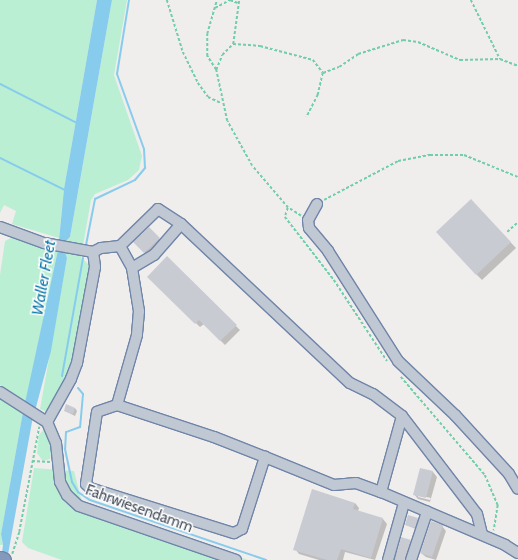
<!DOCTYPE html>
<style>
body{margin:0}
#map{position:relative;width:518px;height:560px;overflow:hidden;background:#f0eded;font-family:Cabin,sans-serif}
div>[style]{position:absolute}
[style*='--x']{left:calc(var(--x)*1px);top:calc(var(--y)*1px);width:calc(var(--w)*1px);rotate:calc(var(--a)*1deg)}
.green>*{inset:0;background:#baefd4}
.water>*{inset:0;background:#87ccec}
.shadow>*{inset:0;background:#0003}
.stream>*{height:2px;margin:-1px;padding:0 1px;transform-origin:1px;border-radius:1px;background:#87ccec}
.building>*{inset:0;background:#c9cbd3}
.path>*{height:1.5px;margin-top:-0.75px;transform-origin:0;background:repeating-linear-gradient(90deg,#72cdaa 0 3px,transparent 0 5px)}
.roads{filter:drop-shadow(1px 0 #6f85a9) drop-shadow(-1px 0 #6f85a9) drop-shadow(0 1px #6f85a9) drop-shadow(0 -1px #6f85a9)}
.minor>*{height:10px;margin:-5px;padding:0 5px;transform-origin:5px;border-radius:5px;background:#c0c8d3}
.highway>*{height:15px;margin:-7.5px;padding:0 7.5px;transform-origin:7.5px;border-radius:7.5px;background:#849abd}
span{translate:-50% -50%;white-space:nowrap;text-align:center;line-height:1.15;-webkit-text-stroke:3px #fff;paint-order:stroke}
.street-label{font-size:15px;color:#454e5b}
.water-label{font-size:16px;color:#0b76a8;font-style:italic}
</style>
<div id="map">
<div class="green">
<i style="clip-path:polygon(0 0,97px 0,64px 189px,59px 238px,12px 224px,16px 211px,4px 205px,0 213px)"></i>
<i style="clip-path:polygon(112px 0,127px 0,114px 75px,142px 156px,139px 170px,128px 180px,95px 194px,91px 200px,81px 257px,90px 266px,87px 294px,72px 365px,47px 412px,40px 409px,67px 258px,65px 252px,66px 241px,70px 237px)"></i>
<i style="clip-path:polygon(13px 237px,58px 250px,26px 401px,0 385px,0 275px,5px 241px)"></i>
<i style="clip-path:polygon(0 399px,23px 412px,1px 534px,3px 545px,0 545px)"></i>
<i style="clip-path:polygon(45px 428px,52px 447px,50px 459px,43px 461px,37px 453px,39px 435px)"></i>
<i style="clip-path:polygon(34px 468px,74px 471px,82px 503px,248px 560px,62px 560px,28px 548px,22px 542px)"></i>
</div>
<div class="water">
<i style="clip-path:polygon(97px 0,112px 0,70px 237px,66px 241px,65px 252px,67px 258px,51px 351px,32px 422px,7px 560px,1px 560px,3px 545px,1px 534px,23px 412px,58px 250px,64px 189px)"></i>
</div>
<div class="shadow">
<i style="clip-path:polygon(476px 206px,516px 248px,482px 280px,476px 274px)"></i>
<i style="clip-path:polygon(149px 229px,163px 243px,149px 257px,135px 242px)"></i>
<i style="clip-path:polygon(167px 258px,240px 330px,225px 345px,204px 324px,200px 327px,148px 277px)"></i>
<i style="clip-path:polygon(75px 408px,77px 411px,75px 416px,65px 411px)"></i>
<i style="clip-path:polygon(evenodd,421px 469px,433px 472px,437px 477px,430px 502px,418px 499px,414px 494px,421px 469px,418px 495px,431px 498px,430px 500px,418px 497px,418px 495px)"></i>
<i style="clip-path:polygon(355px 503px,359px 508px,358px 511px,383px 519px,387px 524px,375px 560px,345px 552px,343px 560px,319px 560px,299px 554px,295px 549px)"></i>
<i style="clip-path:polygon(418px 519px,420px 521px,418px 530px,406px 525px)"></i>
<i style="clip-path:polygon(442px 526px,446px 531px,436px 560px,426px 557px,421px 553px)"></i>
<i style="clip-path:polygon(402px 538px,415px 545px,411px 560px,394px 560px)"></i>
</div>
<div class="stream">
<i style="--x:0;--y:84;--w:86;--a:26.9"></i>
<i style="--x:0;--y:158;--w:72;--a:26.2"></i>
<i style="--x:86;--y:245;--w:47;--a:-78.9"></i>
<i style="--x:95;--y:199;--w:44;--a:-25.4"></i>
<i style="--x:135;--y:180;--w:16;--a:-50"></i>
<i style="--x:145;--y:168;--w:19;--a:-93"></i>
<i style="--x:144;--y:149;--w:80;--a:-109.8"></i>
<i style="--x:117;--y:74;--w:75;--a:-80.8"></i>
<i style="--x:62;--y:376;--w:120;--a:-79.9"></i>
<i style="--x:78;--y:388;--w:8;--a:50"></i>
<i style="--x:83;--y:394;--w:33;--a:95"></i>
<i style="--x:80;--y:427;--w:15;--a:160"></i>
<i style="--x:66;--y:432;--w:17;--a:93"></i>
<i style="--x:65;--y:449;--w:34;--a:78"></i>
<i style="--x:72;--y:482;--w:12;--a:59"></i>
<i style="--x:78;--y:492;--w:14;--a:34"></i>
<i style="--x:90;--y:500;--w:186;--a:18.8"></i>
</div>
<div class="building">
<i style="clip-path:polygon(471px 199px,511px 242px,476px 275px,436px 232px)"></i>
<i style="clip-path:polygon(149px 227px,160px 238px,144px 253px,133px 242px)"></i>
<i style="clip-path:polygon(167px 256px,237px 325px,220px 341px,199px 320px,195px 324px,147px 277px)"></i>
<i style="clip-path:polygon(66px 404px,75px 408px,73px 414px,64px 411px)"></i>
<i style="clip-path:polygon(420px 468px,433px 471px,426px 498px,413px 495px)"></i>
<i style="clip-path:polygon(312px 489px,355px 503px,353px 509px,383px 518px,371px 558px,341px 549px,337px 560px,327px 560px,293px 550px)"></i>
<i style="clip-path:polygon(408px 515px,418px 518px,415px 528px,405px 525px)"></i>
<i style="clip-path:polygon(431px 521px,443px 525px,432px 557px,420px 553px)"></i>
<i style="clip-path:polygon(401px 537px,411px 540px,405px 560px,395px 560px)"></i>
</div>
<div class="path">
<i style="--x:167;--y:0;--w:54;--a:72.9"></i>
<i style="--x:183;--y:52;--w:34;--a:64"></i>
<i style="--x:198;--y:83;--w:17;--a:54"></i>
<i style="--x:208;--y:97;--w:14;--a:25"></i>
<i style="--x:471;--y:0;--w:66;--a:63.8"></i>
<i style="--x:215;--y:8;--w:17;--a:-28"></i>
<i style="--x:230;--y:0;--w:9;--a:21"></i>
<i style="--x:233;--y:44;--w:44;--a:-82.2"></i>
<i style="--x:216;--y:70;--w:17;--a:-123"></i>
<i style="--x:207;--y:56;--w:22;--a:-90"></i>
<i style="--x:207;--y:34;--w:35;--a:-74"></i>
<i style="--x:323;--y:73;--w:17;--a:-21"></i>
<i style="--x:339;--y:67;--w:23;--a:-34"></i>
<i style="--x:358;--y:54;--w:47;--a:-17.3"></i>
<i style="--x:403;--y:40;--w:15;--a:8"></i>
<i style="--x:418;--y:42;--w:46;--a:23.2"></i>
<i style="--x:460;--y:60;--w:40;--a:-1.4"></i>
<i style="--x:500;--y:59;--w:19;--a:21"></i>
<i style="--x:324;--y:200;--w:84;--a:-27.8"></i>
<i style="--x:398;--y:161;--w:33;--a:-11"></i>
<i style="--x:430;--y:155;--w:34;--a:0"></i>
<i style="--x:464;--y:155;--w:58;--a:22.2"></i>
<i style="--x:288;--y:208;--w:9;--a:108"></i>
<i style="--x:285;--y:217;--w:80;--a:52.1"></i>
<i style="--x:334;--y:280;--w:97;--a:56.8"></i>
<i style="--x:301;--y:216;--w:15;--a:-148"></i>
<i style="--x:288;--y:208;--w:55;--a:-130.6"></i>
<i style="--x:252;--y:166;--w:51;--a:-119.1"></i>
<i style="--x:227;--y:121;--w:52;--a:-102.2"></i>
<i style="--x:216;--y:70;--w:16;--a:-68"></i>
<i style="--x:222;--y:55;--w:16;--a:-45"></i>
<i style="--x:233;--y:44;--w:27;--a:4"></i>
<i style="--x:260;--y:46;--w:55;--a:14.8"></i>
<i style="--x:313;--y:60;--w:16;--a:52"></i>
<i style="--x:323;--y:73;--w:23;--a:103"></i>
<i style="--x:318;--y:95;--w:25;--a:117"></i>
<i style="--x:507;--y:232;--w:15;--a:-42"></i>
<i style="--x:401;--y:377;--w:129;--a:49.4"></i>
<i style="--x:485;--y:475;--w:33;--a:67"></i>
<i style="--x:498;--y:505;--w:26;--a:99"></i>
<i style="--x:32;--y:461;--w:18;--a:3"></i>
<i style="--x:12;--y:554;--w:23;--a:-72"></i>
<i style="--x:19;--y:532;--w:107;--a:-79.2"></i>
</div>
<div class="roads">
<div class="minor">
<i style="--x:317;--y:204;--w:18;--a:119"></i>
<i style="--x:308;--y:220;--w:8;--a:83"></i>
<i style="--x:309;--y:228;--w:30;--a:50"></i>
<i style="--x:328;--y:251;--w:130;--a:57.5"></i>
<i style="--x:398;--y:361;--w:79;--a:43.5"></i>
<i style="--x:455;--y:415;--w:80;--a:47.5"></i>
<i style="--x:509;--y:474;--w:17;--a:59"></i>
<i style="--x:0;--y:227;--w:47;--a:20"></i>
<i style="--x:44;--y:243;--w:50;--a:10.4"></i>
<i style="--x:93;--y:252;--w:15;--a:82"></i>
<i style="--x:95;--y:267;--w:98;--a:100.6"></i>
<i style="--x:77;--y:363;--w:17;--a:111"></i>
<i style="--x:71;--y:379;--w:49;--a:119.2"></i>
<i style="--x:120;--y:246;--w:25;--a:61"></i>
<i style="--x:132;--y:268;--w:44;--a:80.8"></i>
<i style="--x:139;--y:311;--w:24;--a:95"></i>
<i style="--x:137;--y:335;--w:73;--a:105.9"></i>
<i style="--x:117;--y:405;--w:21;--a:161"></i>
<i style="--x:97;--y:412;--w:73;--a:98.7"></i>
<i style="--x:86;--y:484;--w:6;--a:45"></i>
<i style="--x:90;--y:488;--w:151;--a:17.4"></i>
<i style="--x:234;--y:533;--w:9;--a:-27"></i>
<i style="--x:242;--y:529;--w:76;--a:-72.3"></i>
<i style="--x:265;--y:457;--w:74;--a:22.1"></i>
<i style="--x:334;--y:485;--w:22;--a:-5"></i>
<i style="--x:356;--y:483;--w:27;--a:20"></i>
<i style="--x:93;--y:252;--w:9;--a:-27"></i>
<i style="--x:101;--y:248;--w:19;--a:-6"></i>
<i style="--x:120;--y:246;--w:53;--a:-44.2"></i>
<i style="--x:158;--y:209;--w:27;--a:33"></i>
<i style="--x:181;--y:224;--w:232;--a:43.3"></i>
<i style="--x:350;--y:383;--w:25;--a:26"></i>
<i style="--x:373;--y:394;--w:36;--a:37"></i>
<i style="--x:402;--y:416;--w:123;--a:52.6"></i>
<i style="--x:477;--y:514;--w:21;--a:76"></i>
<i style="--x:132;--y:268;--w:26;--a:-31"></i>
<i style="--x:154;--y:255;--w:41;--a:-48.9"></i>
<i style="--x:0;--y:392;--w:56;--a:32.6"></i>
<i style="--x:47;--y:422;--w:23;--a:67"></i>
<i style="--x:56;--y:443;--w:39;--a:84"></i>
<i style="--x:60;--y:482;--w:15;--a:62"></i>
<i style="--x:67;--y:495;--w:16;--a:43"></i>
<i style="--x:79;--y:506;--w:166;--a:19"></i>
<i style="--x:117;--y:405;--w:102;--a:18.3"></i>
<i style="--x:214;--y:437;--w:55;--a:21.4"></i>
<i style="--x:402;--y:416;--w:79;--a:105.4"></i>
<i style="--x:381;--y:492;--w:135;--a:23.1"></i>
<i style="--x:505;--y:545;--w:15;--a:32"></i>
<i style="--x:388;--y:560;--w:59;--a:-74.3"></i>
<i style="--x:411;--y:560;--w:51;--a:-71.6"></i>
</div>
<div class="highway">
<i style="--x:0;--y:559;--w:3;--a:18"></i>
</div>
</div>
<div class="street-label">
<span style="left:139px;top:509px;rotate:20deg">Fahrwiesendamm</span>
</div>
<div class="water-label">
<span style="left:44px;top:278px;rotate:-80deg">Waller Fleet</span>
</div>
</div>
